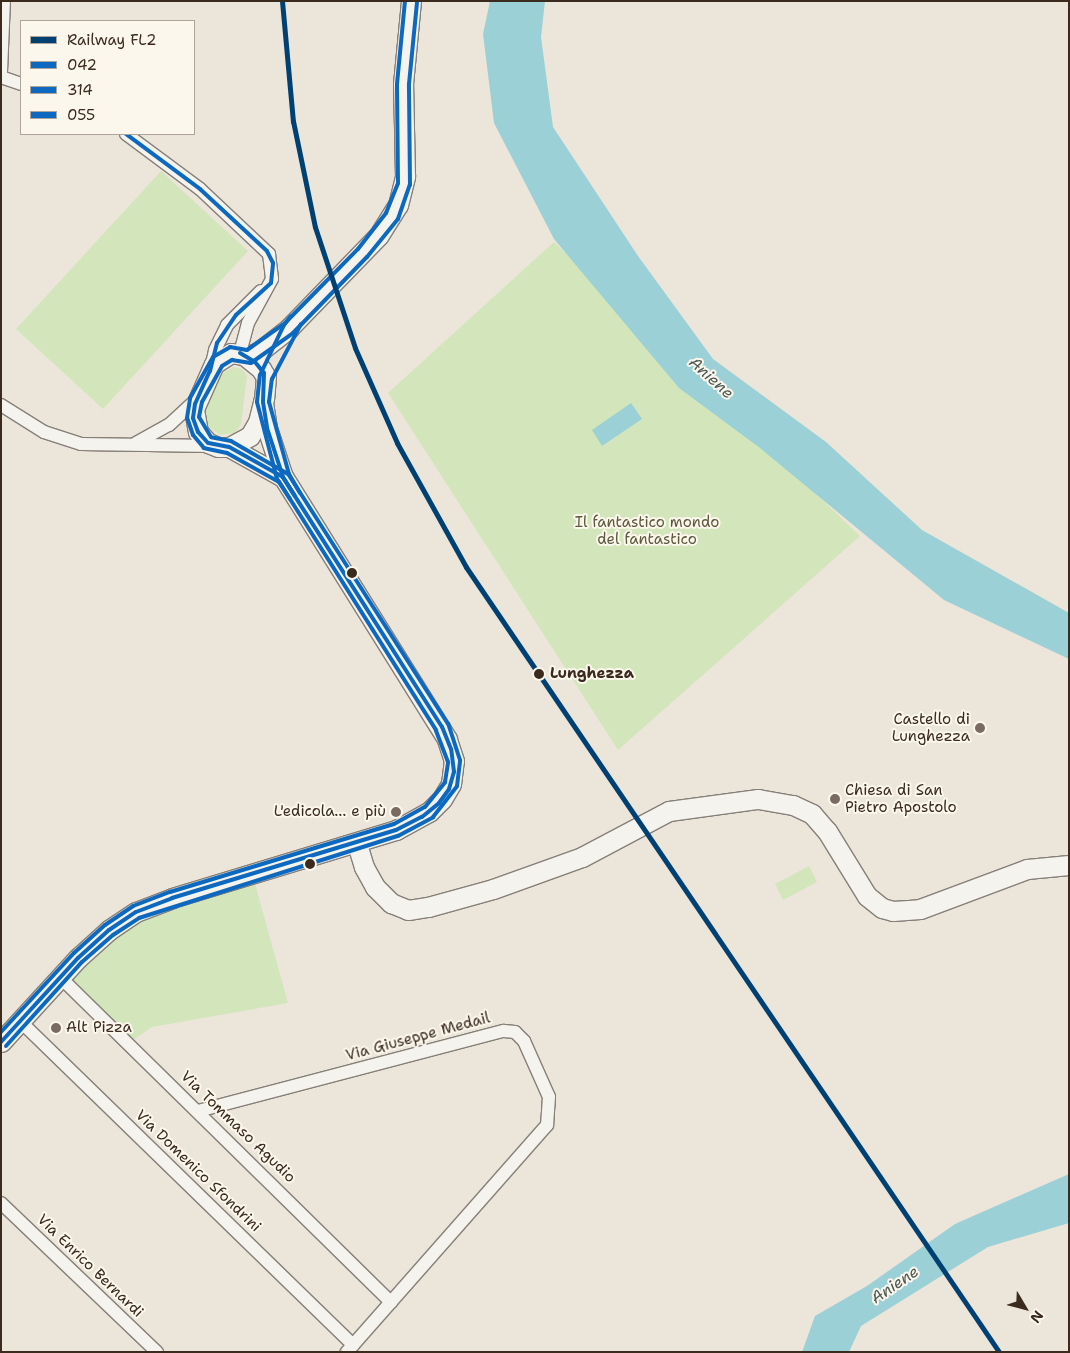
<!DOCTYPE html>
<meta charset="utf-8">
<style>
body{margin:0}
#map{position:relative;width:1070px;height:1353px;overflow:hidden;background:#ece5da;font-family:"Shantell Sans",sans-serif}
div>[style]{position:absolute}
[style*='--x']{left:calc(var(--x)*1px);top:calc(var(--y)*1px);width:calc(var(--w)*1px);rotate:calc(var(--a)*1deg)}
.green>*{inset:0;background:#d3e6bb}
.water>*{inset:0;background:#9bd0d7}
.roads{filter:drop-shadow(1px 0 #867f78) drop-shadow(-1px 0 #867f78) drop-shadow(0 1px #867f78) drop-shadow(0 -1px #867f78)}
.street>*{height:12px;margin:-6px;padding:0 6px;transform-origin:6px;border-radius:6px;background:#f4f3ee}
.secondary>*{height:19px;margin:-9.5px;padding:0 9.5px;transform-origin:9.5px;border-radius:9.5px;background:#f4f3ee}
.bus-1>*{height:4px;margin:-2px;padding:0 2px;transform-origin:2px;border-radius:2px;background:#0c69bf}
.bus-2>*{height:4px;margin:-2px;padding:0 2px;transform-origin:2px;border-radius:2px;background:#0c69bf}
.bus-3>*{height:4px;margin:-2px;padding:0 2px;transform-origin:2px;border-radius:2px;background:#0c69bf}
.rail-1>*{height:5px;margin:-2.5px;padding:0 2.5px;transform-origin:2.5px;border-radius:2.5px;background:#004174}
.dots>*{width:14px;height:14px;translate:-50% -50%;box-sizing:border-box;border:2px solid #fbf7ec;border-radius:50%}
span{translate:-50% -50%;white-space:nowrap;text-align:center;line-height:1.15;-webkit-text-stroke:4px #fbf7ec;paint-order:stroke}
.park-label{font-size:15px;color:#5c593f}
.stop-label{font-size:15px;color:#3b2a1e;font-weight:700}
.left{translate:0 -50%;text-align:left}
.poi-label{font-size:15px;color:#3b2a1e}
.right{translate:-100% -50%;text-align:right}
.street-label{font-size:15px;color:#3b2a1e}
.water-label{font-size:16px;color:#4d5955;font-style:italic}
.frame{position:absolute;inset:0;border:2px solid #3b2a1e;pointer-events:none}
.legend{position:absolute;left:20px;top:20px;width:175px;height:115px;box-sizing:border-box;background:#fbf7ec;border:1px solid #aea59a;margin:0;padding:6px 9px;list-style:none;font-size:15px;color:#3b2a1e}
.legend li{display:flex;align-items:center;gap:10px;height:25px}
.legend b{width:25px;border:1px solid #aea59a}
.north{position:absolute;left:1000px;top:1283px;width:50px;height:50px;-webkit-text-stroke:4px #fbf7ec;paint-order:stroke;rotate:127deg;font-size:14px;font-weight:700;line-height:20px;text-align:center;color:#3b2a1e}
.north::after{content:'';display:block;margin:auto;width:18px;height:22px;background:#3b2a1e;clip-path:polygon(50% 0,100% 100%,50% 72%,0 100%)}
</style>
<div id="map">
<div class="green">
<i style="clip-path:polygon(161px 171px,248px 251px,103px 409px,16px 329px)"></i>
<i style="clip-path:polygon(554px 242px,860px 536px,618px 750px,388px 393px)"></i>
<i style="clip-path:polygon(233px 367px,242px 369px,247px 376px,241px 424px,235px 433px,220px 435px,207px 426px,204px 413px,222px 374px)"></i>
<i style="clip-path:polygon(809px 866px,817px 882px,783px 900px,775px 884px)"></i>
<i style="clip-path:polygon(254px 880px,288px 1003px,152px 1027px,133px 1040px,68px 977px,98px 947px,152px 910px)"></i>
</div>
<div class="water">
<i style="clip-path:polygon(490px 1px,545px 1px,541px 37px,553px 127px,638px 256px,713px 359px,826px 442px,922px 530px,1069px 613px,1069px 659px,944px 600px,760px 448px,679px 388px,554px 239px,494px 123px,483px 34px)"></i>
<i style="clip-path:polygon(631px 403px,642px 419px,602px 446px,592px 430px)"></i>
<i style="clip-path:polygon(1069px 1174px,1069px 1223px,988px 1247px,861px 1326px,849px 1352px,802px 1352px,815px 1316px,867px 1286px,955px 1224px)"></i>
</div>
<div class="roads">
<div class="street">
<i style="--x:1;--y:72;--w:71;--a:-87.6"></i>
<i style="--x:1;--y:77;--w:21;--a:19"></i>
<i style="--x:126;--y:134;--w:92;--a:36.6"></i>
<i style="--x:200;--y:189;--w:95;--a:43.3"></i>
<i style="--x:269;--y:254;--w:25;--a:83"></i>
<i style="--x:272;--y:279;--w:50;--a:118.6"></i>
<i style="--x:248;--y:323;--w:31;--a:105"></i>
<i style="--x:211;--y:368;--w:18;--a:-77"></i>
<i style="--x:215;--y:350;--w:28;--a:-64"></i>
<i style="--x:227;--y:325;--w:48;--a:-45"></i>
<i style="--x:1;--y:405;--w:51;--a:32.1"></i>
<i style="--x:44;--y:432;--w:39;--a:18"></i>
<i style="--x:81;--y:444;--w:132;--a:0.9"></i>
<i style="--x:136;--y:443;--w:38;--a:-29"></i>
<i style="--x:169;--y:425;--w:37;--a:-43"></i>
<i style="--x:60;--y:977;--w:464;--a:44.5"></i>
<i style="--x:20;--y:1021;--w:465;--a:44.2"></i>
<i style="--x:198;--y:1111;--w:316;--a:-14.7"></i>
<i style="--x:504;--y:1031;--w:11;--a:5"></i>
<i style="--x:515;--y:1032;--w:13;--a:45"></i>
<i style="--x:524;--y:1041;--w:61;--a:65.9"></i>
<i style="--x:549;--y:1097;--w:28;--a:94"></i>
<i style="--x:547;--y:1125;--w:303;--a:131.4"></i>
<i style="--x:1;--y:1203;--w:216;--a:43.7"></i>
</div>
<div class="secondary">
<i style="--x:231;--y:353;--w:13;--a:9"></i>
<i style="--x:244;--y:355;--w:22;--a:39"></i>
<i style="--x:261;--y:369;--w:9;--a:58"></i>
<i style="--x:266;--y:377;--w:21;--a:95"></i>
<i style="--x:264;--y:398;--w:25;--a:104"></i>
<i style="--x:258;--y:422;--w:16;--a:120"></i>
<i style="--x:250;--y:436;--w:24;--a:152"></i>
<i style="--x:229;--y:447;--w:11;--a:180"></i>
<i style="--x:218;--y:447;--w:11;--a:-158"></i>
<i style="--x:208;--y:443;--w:15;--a:-132"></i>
<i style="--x:198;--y:432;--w:23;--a:-100"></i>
<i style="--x:194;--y:409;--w:49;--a:-66"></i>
<i style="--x:214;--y:364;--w:20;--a:-33"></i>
<i style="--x:248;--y:357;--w:13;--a:-27"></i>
<i style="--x:260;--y:351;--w:37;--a:-38"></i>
<i style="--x:289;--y:328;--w:129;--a:-45.9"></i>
<i style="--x:379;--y:235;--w:36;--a:-58"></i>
<i style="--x:398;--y:205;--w:30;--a:-76"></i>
<i style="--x:405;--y:176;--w:92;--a:-91.2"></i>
<i style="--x:403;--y:84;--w:83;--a:-84.5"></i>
<i style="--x:229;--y:447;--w:62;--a:29.1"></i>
<i style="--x:357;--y:844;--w:24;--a:73"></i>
<i style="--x:364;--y:867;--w:23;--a:61"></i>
<i style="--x:375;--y:887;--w:23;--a:45"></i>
<i style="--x:391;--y:903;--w:18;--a:22"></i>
<i style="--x:408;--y:910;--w:20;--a:-9"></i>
<i style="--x:428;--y:907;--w:67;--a:-15.5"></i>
<i style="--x:493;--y:889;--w:95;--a:-19.8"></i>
<i style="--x:582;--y:857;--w:98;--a:-27.9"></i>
<i style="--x:669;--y:811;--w:90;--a:-7.7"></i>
<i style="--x:758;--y:799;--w:36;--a:10"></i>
<i style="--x:793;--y:805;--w:21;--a:25"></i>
<i style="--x:812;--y:814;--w:23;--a:49"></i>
<i style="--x:827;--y:831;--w:76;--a:58.4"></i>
<i style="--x:867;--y:896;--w:19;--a:39"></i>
<i style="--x:882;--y:908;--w:11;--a:15"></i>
<i style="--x:893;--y:911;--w:27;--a:-4"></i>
<i style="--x:920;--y:909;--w:114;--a:-20.5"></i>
<i style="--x:1027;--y:869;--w:42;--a:-5.4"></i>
<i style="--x:1;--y:1042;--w:114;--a:-47.5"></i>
<i style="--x:78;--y:958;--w:42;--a:-42.1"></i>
<i style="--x:109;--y:930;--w:32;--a:-34"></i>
<i style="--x:136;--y:912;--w:39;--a:-21"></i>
<i style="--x:172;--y:898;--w:234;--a:-16.9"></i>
<i style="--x:396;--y:830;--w:38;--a:-29"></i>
<i style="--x:429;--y:812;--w:18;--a:-45"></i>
<i style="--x:442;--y:799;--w:17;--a:-59"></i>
<i style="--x:451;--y:784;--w:23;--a:-83"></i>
<i style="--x:454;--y:761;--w:23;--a:-108"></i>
<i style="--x:447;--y:739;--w:309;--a:-122"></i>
<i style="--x:283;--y:477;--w:52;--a:-108.1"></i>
<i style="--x:267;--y:428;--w:26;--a:-99"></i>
</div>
</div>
<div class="bus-1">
<i style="--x:240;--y:353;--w:17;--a:31"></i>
<i style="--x:255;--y:362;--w:14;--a:51"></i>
<i style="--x:264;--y:373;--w:29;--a:92"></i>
<i style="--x:263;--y:402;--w:26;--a:81"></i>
<i style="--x:267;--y:428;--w:52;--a:71.9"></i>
<i style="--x:283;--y:477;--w:22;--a:58"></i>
<i style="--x:1;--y:1042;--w:114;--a:-47.5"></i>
<i style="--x:78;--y:958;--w:42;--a:-42.1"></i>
<i style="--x:109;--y:930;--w:32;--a:-34"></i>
<i style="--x:136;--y:912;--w:39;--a:-21"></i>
<i style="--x:172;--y:898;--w:234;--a:-16.9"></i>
<i style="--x:396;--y:830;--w:29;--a:-27"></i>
<i style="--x:422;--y:817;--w:22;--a:-39"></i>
<i style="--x:439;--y:803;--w:17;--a:-54"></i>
<i style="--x:449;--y:789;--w:18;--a:-74"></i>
<i style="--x:454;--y:772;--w:23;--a:-97"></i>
<i style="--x:451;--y:749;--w:24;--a:-112"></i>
<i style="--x:442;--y:727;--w:296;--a:-122.5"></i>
<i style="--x:283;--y:477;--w:62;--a:-150.9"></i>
<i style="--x:229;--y:447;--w:21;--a:-169"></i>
<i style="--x:208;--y:443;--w:15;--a:-132"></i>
<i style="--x:198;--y:432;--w:15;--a:-110"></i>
<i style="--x:193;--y:418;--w:14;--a:-82"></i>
<i style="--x:195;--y:404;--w:36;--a:-66"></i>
<i style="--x:210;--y:371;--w:29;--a:-76"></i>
<i style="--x:217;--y:343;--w:34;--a:-56"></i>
<i style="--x:236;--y:315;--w:47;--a:-42.4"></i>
<i style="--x:271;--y:283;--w:20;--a:-84"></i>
<i style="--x:273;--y:263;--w:13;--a:-117"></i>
<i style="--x:267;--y:251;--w:91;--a:-137.2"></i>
<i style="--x:200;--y:189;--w:92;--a:-143.4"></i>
</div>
<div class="bus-2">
<i style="--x:300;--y:493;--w:22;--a:-120"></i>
<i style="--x:289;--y:474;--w:75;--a:-105.5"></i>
<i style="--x:269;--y:402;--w:23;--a:-83"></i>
<i style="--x:272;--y:379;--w:62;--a:-62.2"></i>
<i style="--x:6;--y:1046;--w:113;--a:-47.9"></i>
<i style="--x:82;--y:962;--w:41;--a:-41.1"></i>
<i style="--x:113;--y:935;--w:31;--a:-33"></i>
<i style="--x:139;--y:918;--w:272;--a:-17.6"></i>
<i style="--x:398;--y:836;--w:40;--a:-28"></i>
<i style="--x:433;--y:817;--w:39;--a:-52"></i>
<i style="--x:457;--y:786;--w:26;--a:-83"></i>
<i style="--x:460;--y:760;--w:38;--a:-108"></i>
<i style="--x:448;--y:724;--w:297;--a:-122.6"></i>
<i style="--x:288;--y:474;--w:66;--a:-149.9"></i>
<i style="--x:231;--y:441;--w:20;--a:-169"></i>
<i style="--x:211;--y:437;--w:23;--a:-121"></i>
<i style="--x:199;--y:417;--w:15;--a:-79"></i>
<i style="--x:202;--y:402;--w:41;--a:-60.9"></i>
<i style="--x:222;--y:366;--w:12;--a:-31"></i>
<i style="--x:232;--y:360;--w:19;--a:9"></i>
<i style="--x:251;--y:363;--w:52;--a:-35.5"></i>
<i style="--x:293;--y:333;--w:106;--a:-45.8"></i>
<i style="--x:367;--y:257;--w:49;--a:-50.8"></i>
<i style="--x:398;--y:219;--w:36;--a:-71"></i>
<i style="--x:410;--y:185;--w:101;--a:-90.6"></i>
<i style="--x:409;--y:84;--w:82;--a:-84.4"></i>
</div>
<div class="bus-3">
<i style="--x:290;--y:499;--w:24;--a:-123"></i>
<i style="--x:277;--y:479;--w:80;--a:-104.6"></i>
<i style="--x:257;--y:402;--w:27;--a:-84"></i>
<i style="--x:260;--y:375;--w:55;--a:-64.4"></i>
<i style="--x:284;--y:325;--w:11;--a:-52"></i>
<i style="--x:1;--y:1032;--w:108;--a:-47.3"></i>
<i style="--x:74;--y:953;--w:42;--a:-42.1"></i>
<i style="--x:105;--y:925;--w:34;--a:-34"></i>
<i style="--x:133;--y:906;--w:40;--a:-21"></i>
<i style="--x:170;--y:892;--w:234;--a:-16.9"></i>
<i style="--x:394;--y:824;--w:35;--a:-29"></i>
<i style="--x:425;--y:807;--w:32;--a:-51"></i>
<i style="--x:445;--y:782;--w:20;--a:-81"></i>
<i style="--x:448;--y:762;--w:34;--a:-111"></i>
<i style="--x:436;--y:730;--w:294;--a:-122.3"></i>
<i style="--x:279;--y:482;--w:60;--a:-150.9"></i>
<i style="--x:227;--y:453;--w:24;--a:-168"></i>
<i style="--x:204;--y:448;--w:17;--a:-130"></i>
<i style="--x:193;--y:435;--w:18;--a:-109"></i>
<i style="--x:187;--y:418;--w:20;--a:-81"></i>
<i style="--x:190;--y:398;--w:47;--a:-60.7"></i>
<i style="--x:213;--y:357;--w:20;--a:-30"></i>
<i style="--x:230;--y:347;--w:17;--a:10"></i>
<i style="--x:247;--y:350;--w:47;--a:-35.4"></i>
<i style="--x:285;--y:323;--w:104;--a:-45.4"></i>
<i style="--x:358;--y:249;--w:46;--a:-52.1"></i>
<i style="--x:386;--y:213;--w:32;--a:-68"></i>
<i style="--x:398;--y:183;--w:99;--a:-90.6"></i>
<i style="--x:397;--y:84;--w:83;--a:-84.5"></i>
</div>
<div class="rail-1">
<i style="--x:282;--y:1;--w:121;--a:84.8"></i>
<i style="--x:293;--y:121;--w:108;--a:78.3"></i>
<i style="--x:315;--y:227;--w:127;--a:71.7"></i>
<i style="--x:355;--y:348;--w:104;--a:66.1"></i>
<i style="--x:397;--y:443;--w:142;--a:60.9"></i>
<i style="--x:466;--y:567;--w:949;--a:55.82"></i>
</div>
<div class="dots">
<i style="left:352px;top:573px;background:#3b2a1e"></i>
<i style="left:539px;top:674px;background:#3b2a1e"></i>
<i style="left:980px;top:728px;background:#796b60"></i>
<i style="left:835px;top:799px;background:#796b60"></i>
<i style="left:396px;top:812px;background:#796b60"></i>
<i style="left:310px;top:864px;background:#3b2a1e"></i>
<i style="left:56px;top:1028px;background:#796b60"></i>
</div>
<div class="park-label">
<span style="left:647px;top:531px">Il fantastico mondo<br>del fantastico</span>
</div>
<div class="stop-label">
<span class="left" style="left:550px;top:674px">Lunghezza</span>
</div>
<div class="poi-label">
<span class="right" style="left:970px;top:728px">Castello di<br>Lunghezza</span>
<span class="left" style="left:845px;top:799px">Chiesa di San<br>Pietro Apostolo</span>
<span class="right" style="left:386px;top:812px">L'edicola… e più</span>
<span class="left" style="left:66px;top:1028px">Alt Pizza</span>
</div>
<div class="street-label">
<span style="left:418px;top:1037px;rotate:-15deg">Via Giuseppe Medail</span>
<span style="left:238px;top:1127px;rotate:44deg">Via Tommaso Agudio</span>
<span style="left:198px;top:1171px;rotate:44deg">Via Domenico Sfondrini</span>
<span style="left:90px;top:1266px;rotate:44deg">Via Enrico Bernardi</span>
</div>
<div class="water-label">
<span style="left:711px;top:378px;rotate:42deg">Aniene</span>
<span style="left:895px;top:1285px;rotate:-34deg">Aniene</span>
</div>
<div class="frame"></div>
<ul class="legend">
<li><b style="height:6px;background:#004174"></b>Railway FL2</li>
<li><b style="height:6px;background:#0c69bf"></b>042</li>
<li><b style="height:6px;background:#0c69bf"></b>314</li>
<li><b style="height:6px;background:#0c69bf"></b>055</li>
</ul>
<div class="north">N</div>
</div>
